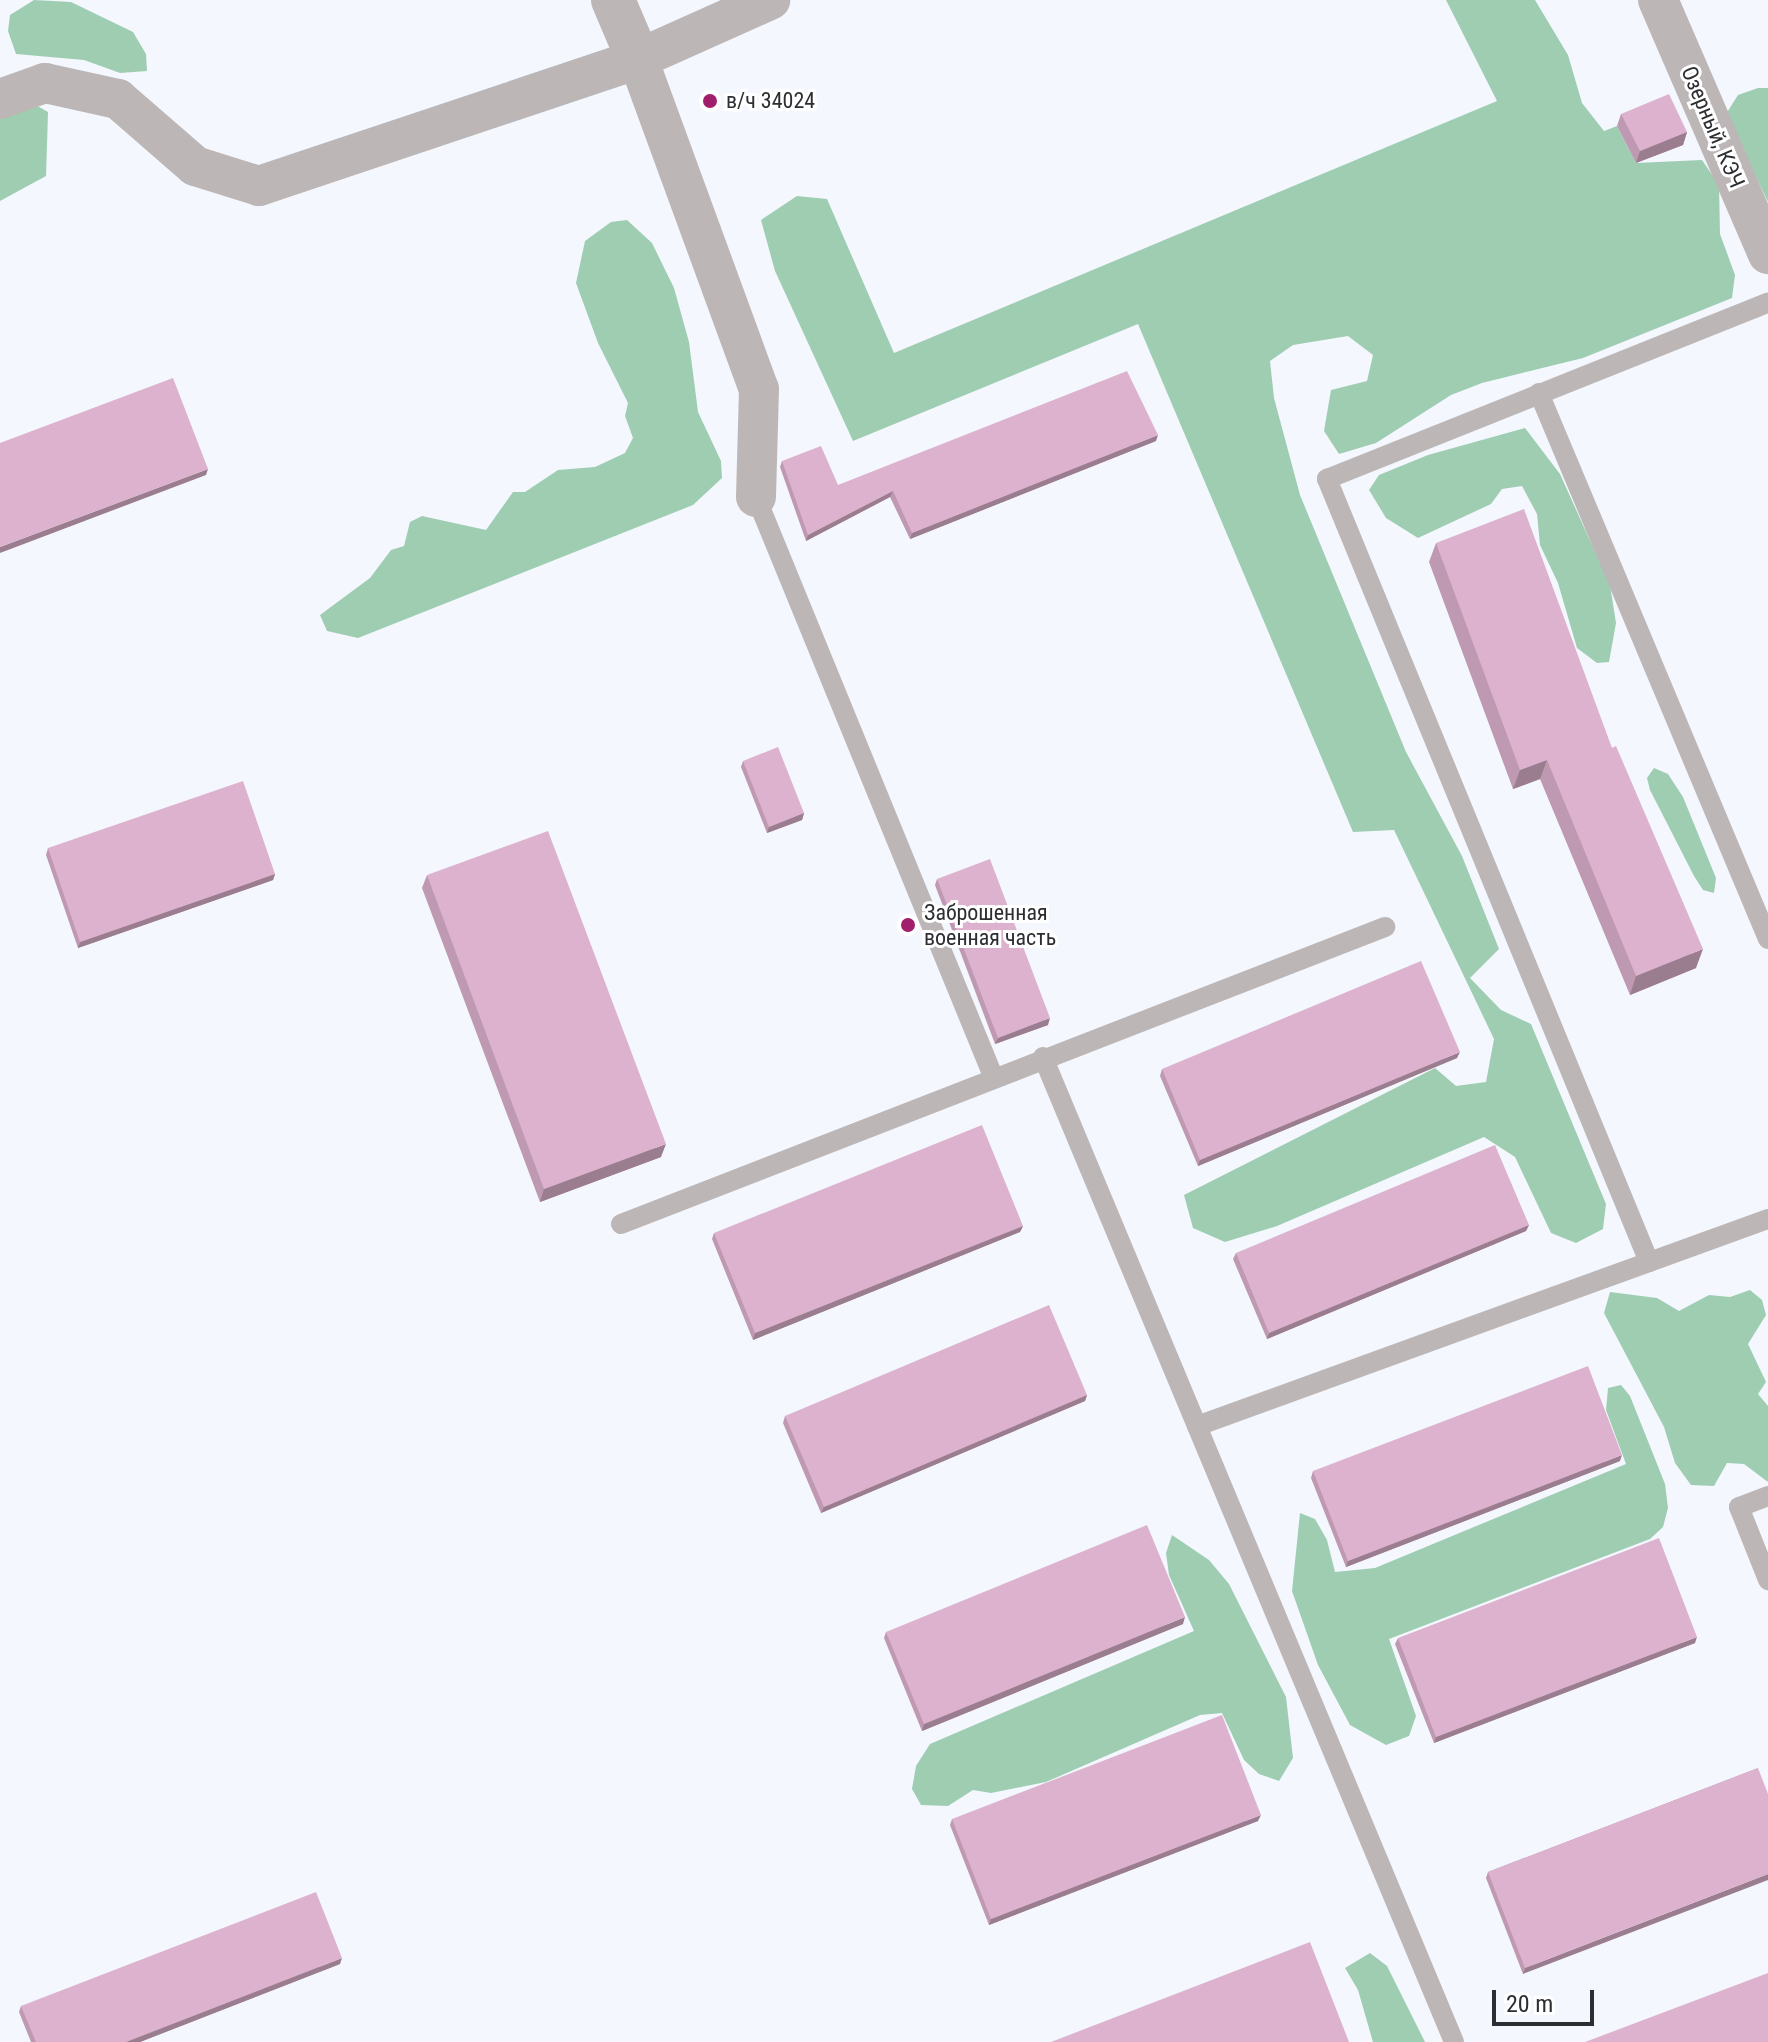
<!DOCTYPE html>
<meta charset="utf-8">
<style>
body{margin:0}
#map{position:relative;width:1768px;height:2042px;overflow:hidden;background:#f4f7fe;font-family:"Roboto Condensed",sans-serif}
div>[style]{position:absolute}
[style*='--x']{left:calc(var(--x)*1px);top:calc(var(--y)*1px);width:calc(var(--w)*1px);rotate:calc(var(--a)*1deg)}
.forest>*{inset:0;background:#9ecdb2}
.service>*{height:20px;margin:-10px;padding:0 10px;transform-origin:10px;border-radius:10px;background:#bcb7b6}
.minor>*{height:40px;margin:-20px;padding:0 20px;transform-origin:20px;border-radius:20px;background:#bcb7b6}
.tertiary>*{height:44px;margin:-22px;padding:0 22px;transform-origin:22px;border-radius:22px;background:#bcb7b6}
.wall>*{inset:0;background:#be99b1}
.shaded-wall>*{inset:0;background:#9b7d90}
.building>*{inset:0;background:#ddb2ce}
.dots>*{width:22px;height:22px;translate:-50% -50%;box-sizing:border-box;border:4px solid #fff;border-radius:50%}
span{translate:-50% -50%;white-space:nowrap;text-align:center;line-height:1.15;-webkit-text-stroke:6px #fff;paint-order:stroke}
.poi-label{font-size:22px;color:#2c2e31}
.left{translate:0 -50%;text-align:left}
.street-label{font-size:22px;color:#2c2e31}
.scale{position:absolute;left:1492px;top:1990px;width:102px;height:36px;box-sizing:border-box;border:4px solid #2c2e31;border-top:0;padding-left:10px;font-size:24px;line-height:28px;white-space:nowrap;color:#2c2e31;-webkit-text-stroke:6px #fff;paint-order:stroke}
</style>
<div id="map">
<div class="forest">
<i style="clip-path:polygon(34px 0,71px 2px,133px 32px,146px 54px,147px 71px,120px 73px,84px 60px,16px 54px,8px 31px,10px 15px)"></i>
<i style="clip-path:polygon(1446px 0,1535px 0,1568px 55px,1582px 103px,1604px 131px,1617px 126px,1636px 163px,1702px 160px,1719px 185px,1720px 234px,1735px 275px,1732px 298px,1583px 358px,1482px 383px,1451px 395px,1376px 443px,1339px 454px,1324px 431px,1331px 390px,1367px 381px,1373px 355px,1348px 336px,1293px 345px,1270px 361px,1274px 398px,1300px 495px,1406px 752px,1462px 856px,1499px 949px,1470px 978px,1501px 1010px,1531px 1024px,1606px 1204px,1603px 1229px,1576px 1243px,1551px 1233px,1515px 1157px,1484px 1137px,1277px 1226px,1225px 1242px,1193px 1228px,1184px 1195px,1435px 1068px,1456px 1086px,1486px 1082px,1494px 1039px,1394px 830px,1353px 832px,1138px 324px,853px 441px,775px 271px,761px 220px,797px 196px,827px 199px,894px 353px,1497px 101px)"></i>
<i style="clip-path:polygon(1758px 88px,1768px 88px,1768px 202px,1726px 114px,1738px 95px)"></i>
<i style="clip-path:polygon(0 103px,34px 104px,48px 112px,46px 176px,0 201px)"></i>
<i style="clip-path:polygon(627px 220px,652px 243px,674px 288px,689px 342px,698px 412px,721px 461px,722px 478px,693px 505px,358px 638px,327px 631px,320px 615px,370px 578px,391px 550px,404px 546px,410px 522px,422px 516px,486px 530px,513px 492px,525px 492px,558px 470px,595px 467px,625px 453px,633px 438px,625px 416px,628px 403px,598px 343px,576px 283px,585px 241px,611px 222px)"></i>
<i style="clip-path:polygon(1525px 428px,1560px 474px,1610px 585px,1616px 623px,1609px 662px,1597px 663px,1577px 648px,1558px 583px,1540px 545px,1537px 514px,1522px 486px,1502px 489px,1491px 504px,1418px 538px,1386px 518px,1369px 490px,1379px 475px,1428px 455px)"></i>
<i style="clip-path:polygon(1654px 768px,1668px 774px,1683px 797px,1716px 878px,1714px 893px,1703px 890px,1694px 876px,1650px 790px,1647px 778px)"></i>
<i style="clip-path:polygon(1750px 1290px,1762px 1300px,1766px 1315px,1748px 1344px,1766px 1382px,1758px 1394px,1768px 1406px,1768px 1482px,1744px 1464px,1727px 1463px,1714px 1486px,1691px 1485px,1675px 1463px,1664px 1427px,1604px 1313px,1610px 1292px,1657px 1298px,1679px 1311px,1709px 1295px,1730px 1297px)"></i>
<i style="clip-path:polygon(1621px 1385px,1630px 1396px,1665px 1484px,1668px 1508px,1663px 1527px,1650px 1539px,1389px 1639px,1416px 1716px,1409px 1736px,1386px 1745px,1350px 1725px,1318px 1665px,1292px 1591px,1300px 1513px,1315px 1519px,1327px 1540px,1335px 1572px,1375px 1568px,1626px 1464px,1606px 1410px,1608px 1388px)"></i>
<i style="clip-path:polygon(1172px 1535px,1209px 1560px,1229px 1584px,1286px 1697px,1293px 1758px,1279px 1781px,1259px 1774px,1244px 1760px,1222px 1713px,1200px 1715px,1046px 1782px,991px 1793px,973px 1790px,948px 1806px,921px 1805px,912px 1789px,916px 1766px,930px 1744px,1194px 1631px,1169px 1575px,1166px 1553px)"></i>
<i style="clip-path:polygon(1370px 1953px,1387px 1966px,1425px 2042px,1373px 2042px,1358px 1990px,1345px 1968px)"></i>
</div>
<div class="service">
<i style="--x:1539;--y:393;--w:592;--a:67.25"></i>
<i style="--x:756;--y:497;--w:626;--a:67.74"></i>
<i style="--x:1043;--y:1057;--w:1067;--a:67.35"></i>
<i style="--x:621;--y:1224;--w:820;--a:-21.24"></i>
<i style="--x:1649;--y:1262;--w:847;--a:-112.35"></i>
<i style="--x:1327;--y:479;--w:475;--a:-21.8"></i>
<i style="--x:1197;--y:1426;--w:607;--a:-19.93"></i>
<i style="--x:1768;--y:1496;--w:31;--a:159"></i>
<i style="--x:1739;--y:1507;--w:79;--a:68.3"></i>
</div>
<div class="minor">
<i style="--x:1658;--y:0;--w:277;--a:66.6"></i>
<i style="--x:638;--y:59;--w:351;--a:69.9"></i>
<i style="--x:759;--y:389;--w:108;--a:91.6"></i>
<i style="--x:0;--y:99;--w:48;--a:-19.6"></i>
<i style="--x:45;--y:83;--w:75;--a:12.4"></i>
<i style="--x:118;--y:99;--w:102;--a:41"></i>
<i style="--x:195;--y:166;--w:67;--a:17.4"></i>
<i style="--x:259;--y:186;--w:400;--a:-18.5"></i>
<i style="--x:638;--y:59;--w:145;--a:-24.1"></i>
</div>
<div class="tertiary">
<i style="--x:613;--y:0;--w:64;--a:67"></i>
</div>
<div class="wall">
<i style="clip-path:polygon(1621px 114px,1687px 132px,1683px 145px,1636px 163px,1617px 126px)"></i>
<i style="clip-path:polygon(1156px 441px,910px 539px,890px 497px,806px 541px,780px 467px,782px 461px,838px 485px)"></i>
<i style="clip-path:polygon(1436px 543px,1612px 748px,1696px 968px,1630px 995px,1540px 779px,1513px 789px,1429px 562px)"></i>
<i style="clip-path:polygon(743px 761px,804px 813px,802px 820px,767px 833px,741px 767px)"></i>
<i style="clip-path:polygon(48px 848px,275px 874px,273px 880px,78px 948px,46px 855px)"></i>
<i style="clip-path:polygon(427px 875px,661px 1157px,540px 1202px,422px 888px)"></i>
<i style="clip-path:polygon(937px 879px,1048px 1025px,995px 1044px,935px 885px)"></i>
<i style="clip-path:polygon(1457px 1058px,1198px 1166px,1160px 1076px,1162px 1069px)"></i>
<i style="clip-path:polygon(1529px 1225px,1526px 1231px,1267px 1339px,1233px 1259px,1236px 1253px)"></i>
<i style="clip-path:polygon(1023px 1226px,1020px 1232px,753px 1340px,712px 1239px,714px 1233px)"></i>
<i style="clip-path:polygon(1087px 1395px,1085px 1401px,821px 1513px,783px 1423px,785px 1416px)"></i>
<i style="clip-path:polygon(1620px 1461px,1346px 1567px,1311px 1478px,1313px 1471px)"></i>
<i style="clip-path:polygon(1183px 1624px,922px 1731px,884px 1638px,886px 1632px)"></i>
<i style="clip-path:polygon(1398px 1638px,1695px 1643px,1434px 1743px,1395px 1644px)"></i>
<i style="clip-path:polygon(1758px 1768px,1523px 1974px,1486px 1878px,1488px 1872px)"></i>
<i style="clip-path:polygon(952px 1819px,1258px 1821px,989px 1925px,950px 1825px)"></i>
<i style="clip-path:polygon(340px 1964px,140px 2042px,31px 2042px,19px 2012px,21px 2006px)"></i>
</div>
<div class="shaded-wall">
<i style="clip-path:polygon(1687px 132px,1683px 145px,1636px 163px,1640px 151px)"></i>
<i style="clip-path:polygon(1158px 435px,1156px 441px,910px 539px,912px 533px)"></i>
<i style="clip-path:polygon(208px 469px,206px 475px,0 553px,0 547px)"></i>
<i style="clip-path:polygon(893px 491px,890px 497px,806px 541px,808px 535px)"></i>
<i style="clip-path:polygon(1547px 760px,1540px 779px,1513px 789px,1520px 770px)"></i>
<i style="clip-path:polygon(804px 813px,802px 820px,767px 833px,769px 827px)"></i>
<i style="clip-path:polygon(275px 874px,273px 880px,78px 948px,80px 942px)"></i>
<i style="clip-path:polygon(1703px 949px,1696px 968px,1630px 995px,1636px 976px)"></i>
<i style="clip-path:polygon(1050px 1018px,1048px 1025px,995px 1044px,998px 1038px)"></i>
<i style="clip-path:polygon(1460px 1052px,1457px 1058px,1198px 1166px,1200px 1160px)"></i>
<i style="clip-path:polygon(666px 1144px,661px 1157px,540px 1202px,544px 1189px)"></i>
<i style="clip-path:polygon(1529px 1225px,1526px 1231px,1267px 1339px,1269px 1333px)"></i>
<i style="clip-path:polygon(1023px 1226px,1020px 1232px,753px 1340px,755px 1333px)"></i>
<i style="clip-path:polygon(1087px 1395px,1085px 1401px,821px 1513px,824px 1507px)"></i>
<i style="clip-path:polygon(1622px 1455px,1620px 1461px,1346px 1567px,1348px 1561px)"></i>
<i style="clip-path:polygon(1185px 1617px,1183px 1624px,922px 1731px,924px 1724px)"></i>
<i style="clip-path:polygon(1697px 1637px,1695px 1643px,1434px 1743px,1436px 1737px)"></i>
<i style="clip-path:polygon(1261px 1815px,1258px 1821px,989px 1925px,991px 1919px)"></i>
<i style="clip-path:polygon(1768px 1874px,1768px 1880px,1523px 1974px,1525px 1968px)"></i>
<i style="clip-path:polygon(342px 1958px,340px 1964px,140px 2042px,126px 2042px)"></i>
</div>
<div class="building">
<i style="clip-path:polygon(1669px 94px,1687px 132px,1640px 151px,1621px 114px)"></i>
<i style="clip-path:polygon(1127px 371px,1158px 435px,912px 533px,893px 491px,808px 535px,782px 461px,821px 446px,838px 485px)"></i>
<i style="clip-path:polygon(173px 378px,208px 469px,0 547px,0 443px)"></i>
<i style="clip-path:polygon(1524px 509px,1612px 748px,1616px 746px,1703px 949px,1636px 976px,1547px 760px,1520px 770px,1436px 543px)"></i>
<i style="clip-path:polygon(778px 747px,804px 813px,769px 827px,743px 761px)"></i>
<i style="clip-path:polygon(243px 781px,275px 874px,80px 942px,48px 848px)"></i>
<i style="clip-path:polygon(548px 831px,666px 1144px,544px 1189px,427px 875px)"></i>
<i style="clip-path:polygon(990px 859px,1050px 1018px,998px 1038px,937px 879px)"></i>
<i style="clip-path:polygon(1421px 961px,1460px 1052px,1200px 1160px,1162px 1069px)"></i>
<i style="clip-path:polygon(982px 1125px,1023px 1226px,755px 1333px,714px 1233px)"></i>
<i style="clip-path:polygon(1495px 1145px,1529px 1225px,1269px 1333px,1236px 1253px)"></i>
<i style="clip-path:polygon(1049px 1305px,1087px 1395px,824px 1507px,785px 1416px)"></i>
<i style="clip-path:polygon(1588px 1366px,1622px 1455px,1348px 1561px,1313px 1471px)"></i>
<i style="clip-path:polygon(1147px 1525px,1185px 1617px,924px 1724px,886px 1632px)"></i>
<i style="clip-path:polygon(1659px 1538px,1697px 1637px,1436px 1737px,1398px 1638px)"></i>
<i style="clip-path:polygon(1222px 1715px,1261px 1815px,991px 1919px,952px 1819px)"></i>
<i style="clip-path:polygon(1758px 1768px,1768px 1794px,1768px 1874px,1525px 1968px,1488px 1872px)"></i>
<i style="clip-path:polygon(316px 1892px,342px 1958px,126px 2042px,36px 2042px,21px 2006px)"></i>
<i style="clip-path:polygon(1310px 1942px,1349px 2042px,1051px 2042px)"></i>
<i style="clip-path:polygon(1768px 1973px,1768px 2042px,1585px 2042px)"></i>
</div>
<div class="dots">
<i style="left:710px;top:101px;background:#a11e6d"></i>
<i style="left:908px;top:925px;background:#a11e6d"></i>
</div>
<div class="poi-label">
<span class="left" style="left:726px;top:101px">в/ч 34024</span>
<span class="left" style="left:924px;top:925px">Заброшенная<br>военная часть</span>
</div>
<div class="street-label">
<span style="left:1713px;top:127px;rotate:67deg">Озерный, КЭЧ</span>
</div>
<div class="scale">20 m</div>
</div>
